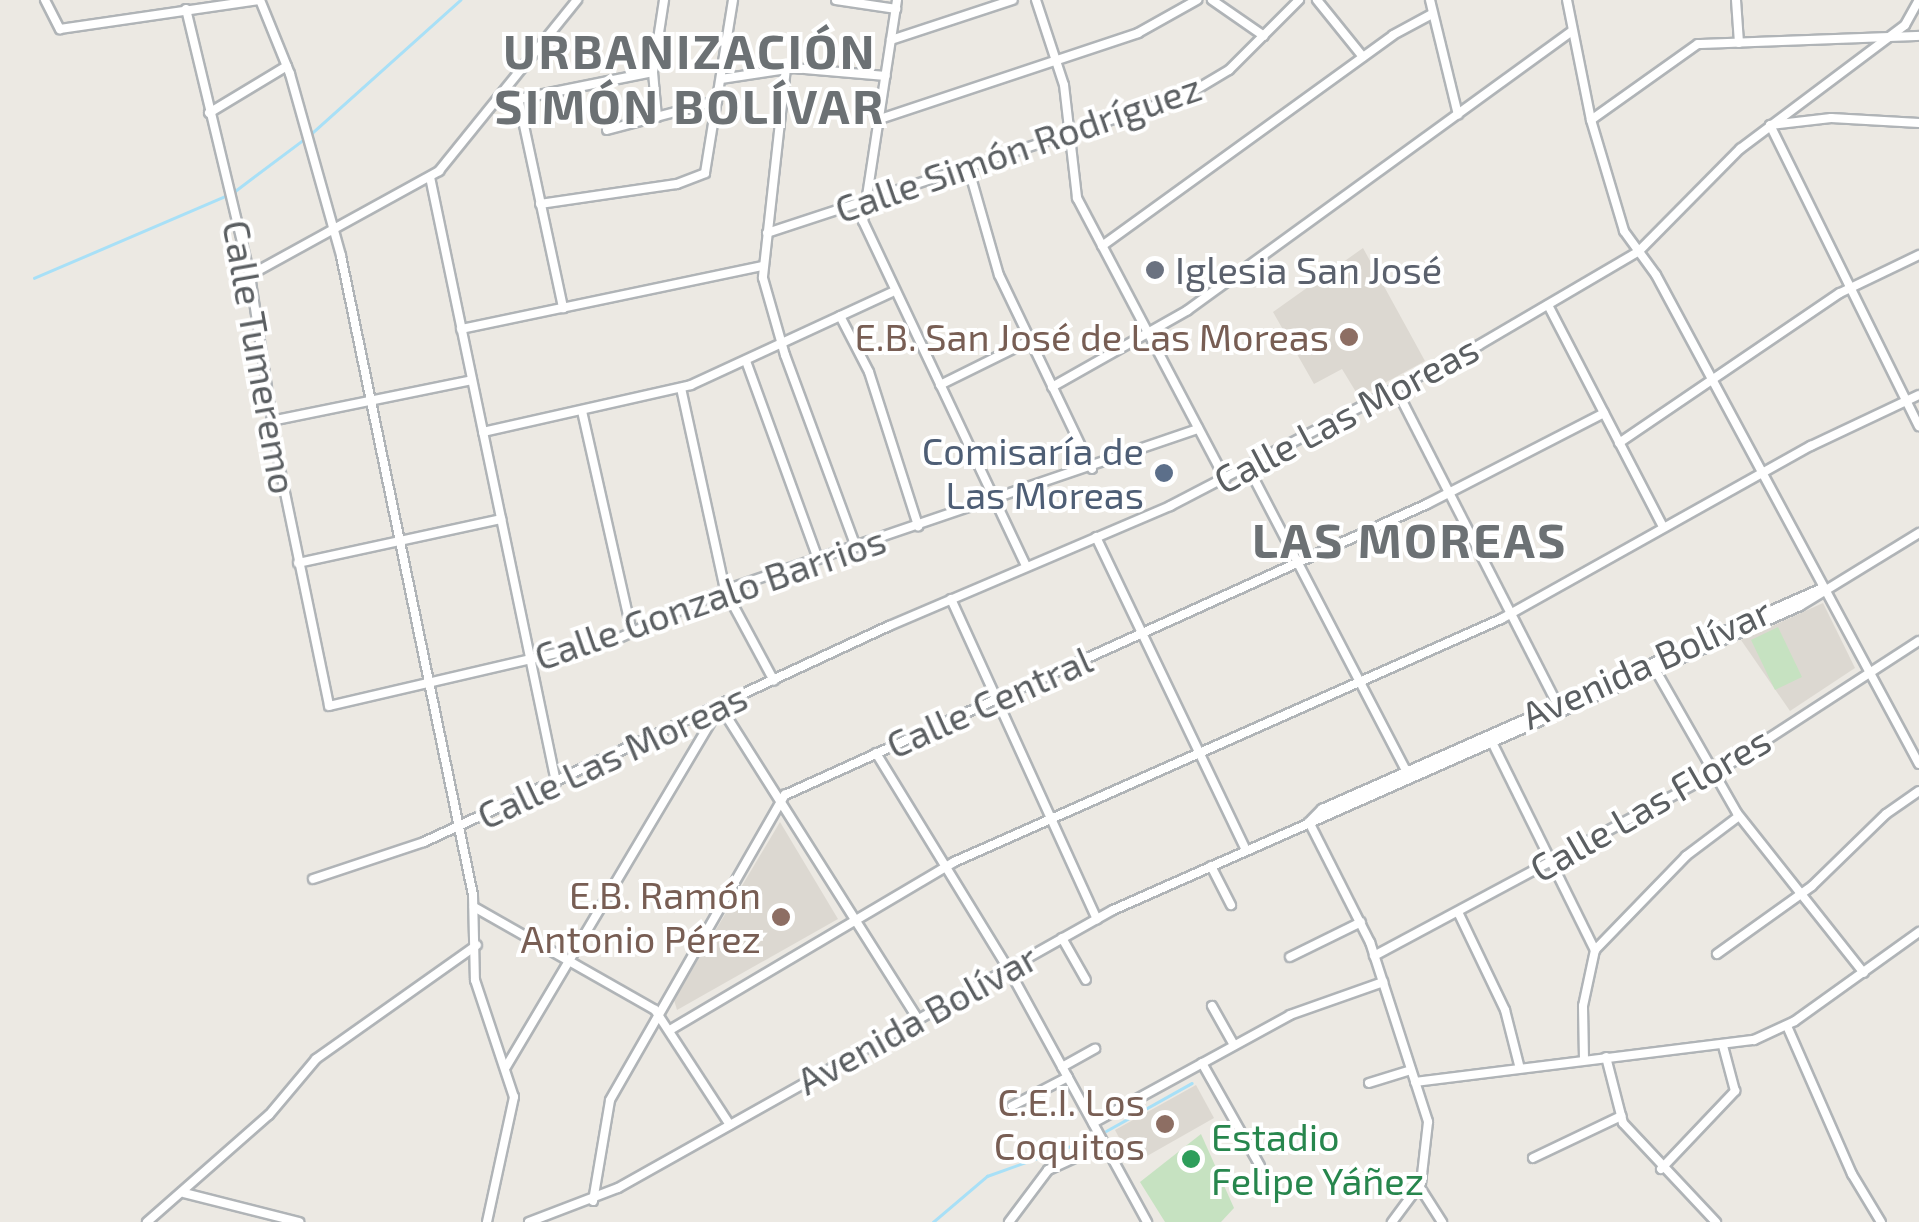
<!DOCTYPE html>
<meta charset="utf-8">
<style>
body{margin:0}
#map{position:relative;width:1919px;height:1222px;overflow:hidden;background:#ece9e3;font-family:"Exo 2",sans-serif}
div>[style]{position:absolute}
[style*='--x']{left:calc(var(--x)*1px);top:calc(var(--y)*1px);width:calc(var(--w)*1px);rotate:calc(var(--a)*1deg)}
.education>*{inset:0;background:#dcd8d1}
.green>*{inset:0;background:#c6e2c1}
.stream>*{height:2.5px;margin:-1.25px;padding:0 1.25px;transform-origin:1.25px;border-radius:1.25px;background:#a8e0f7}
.roads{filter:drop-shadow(2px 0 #b0b4b7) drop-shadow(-2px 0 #b0b4b7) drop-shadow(0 2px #b0b4b7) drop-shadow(0 -2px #b0b4b7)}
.minor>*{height:8px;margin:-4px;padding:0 4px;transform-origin:4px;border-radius:4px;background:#fff}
.dots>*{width:28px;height:28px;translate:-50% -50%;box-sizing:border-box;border:5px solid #fff;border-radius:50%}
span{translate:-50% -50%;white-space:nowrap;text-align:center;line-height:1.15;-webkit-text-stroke:8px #fff;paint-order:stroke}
.street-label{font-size:38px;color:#5b5f62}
.worship-label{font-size:38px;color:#5b616d}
.left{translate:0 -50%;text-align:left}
.education-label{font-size:38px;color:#785e54}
.right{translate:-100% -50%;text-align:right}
.service-label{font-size:38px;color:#4e5e75}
.leisure-label{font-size:38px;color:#27864d}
.district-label{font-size:48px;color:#6c7174;font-weight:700;letter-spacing:2.5px}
</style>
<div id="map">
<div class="education">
<i style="clip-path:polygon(1363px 248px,1425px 361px,1359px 397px,1342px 369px,1314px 384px,1273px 312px)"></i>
<i style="clip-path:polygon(1823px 603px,1855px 668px,1790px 711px,1741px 640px)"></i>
<i style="clip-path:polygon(780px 822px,838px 919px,677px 1010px,674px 1000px)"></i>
<i style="clip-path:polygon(1196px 1085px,1214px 1118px,1133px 1164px,1115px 1130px)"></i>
</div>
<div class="green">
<i style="clip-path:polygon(1778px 627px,1802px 677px,1775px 690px,1751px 640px)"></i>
<i style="clip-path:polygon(1201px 1134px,1234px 1208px,1221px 1222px,1165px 1222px,1140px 1182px)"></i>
</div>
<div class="stream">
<i style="--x:312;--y:133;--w:199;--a:-41.9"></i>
<i style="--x:235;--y:191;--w:85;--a:-36.9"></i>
<i style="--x:34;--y:278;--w:206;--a:-23.2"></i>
<i style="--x:1106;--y:1131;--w:98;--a:-29.2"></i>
<i style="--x:933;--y:1222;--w:71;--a:-40.4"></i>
<i style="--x:987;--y:1176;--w:113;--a:-19.7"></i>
</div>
<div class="roads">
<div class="minor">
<i style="--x:45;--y:0;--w:33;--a:63"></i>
<i style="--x:60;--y:29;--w:201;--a:-8.3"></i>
<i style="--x:260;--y:0;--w:80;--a:67.9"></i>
<i style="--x:290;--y:74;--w:189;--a:74.3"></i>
<i style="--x:341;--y:256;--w:652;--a:78.33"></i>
<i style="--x:473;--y:895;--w:85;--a:88.7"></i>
<i style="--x:475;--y:980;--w:123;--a:71.6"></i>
<i style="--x:514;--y:1097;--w:128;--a:102.2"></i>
<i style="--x:836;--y:0;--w:61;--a:8.5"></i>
<i style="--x:897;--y:0;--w:224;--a:98.7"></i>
<i style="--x:863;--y:221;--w:382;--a:64.7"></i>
<i style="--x:1036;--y:0;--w:89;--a:71.8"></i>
<i style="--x:1064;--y:85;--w:114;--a:83.4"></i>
<i style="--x:1077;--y:198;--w:318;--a:62.2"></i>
<i style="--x:1212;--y:0;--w:63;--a:34.7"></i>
<i style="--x:1317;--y:0;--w:73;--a:51.1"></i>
<i style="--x:1430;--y:0;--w:118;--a:76.3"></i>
<i style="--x:1567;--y:0;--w:122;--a:78.7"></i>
<i style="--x:1591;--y:120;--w:116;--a:73.4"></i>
<i style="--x:1624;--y:231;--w:54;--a:54"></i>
<i style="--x:1656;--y:275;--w:555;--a:61.73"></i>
<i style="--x:1736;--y:0;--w:43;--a:86"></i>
<i style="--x:186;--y:9;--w:274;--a:76.5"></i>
<i style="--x:250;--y:275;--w:181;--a:81.4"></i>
<i style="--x:277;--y:454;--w:257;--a:78.3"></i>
<i style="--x:329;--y:706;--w:296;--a:-13.1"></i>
<i style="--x:617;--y:639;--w:119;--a:-24.4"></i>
<i style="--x:725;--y:590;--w:500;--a:-18.8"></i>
<i style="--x:891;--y:40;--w:128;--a:-18.2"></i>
<i style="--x:786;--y:68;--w:211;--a:96.3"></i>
<i style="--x:763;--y:278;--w:80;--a:74.1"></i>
<i style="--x:785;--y:355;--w:205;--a:69.7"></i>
<i style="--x:721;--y:79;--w:73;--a:-8.7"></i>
<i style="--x:793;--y:68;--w:93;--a:4.9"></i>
<i style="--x:519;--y:102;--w:211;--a:77.9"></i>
<i style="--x:499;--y:103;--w:157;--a:-11.4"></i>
<i style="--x:209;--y:113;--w:91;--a:-31.1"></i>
<i style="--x:657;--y:117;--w:45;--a:-95.1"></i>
<i style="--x:653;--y:72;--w:73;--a:-81.3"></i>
<i style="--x:880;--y:119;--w:272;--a:-18.4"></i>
<i style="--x:1138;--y:33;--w:68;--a:-29.2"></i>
<i style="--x:1591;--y:120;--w:131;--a:-35.4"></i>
<i style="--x:1698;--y:44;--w:221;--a:-2.1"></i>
<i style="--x:1919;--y:123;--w:88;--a:-176.7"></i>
<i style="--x:1831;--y:118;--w:61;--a:173.5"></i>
<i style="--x:1770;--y:125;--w:336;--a:63.7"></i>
<i style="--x:607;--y:130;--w:114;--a:-14.8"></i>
<i style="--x:969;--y:170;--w:109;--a:74.1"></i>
<i style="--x:999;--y:275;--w:215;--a:64.4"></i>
<i style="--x:430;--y:177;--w:618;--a:78.24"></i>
<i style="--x:540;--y:204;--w:138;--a:-8.3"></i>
<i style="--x:677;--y:184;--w:30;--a:-21"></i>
<i style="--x:705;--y:173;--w:175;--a:-80.8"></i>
<i style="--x:767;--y:233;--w:442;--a:-18.2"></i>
<i style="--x:1187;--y:95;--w:49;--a:-30.8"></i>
<i style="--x:1229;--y:70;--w:99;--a:-45"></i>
<i style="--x:1102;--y:246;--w:359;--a:-35.9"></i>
<i style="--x:1393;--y:35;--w:44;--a:-28.3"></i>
<i style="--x:250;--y:275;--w:216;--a:-28.8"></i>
<i style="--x:439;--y:171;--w:220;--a:-51.1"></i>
<i style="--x:1548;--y:305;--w:250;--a:62.6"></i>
<i style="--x:840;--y:316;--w:63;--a:62.6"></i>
<i style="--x:869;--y:372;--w:162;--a:72.3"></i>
<i style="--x:461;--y:329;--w:308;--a:-11.8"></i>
<i style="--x:746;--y:361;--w:211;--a:70"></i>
<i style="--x:940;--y:385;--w:99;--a:-26.3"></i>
<i style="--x:1052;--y:387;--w:156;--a:-29.5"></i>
<i style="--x:1188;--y:310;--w:475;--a:-36"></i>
<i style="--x:681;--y:388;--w:207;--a:77.7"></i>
<i style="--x:725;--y:590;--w:103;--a:61.7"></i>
<i style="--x:1396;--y:389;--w:353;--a:62.9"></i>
<i style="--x:582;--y:411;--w:228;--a:77.3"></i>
<i style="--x:271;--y:421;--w:205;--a:-11.5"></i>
<i style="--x:483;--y:432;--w:213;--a:-12.7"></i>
<i style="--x:691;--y:385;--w:221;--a:-24.8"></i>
<i style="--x:1619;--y:443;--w:267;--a:-34.2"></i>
<i style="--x:1840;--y:293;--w:88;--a:-25.7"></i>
<i style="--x:1248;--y:467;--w:343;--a:62.5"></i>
<i style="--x:1096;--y:537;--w:347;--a:64.4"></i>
<i style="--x:298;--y:563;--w:208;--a:-12.2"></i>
<i style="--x:951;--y:599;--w:352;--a:65.5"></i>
<i style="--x:1656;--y:671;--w:163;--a:60.3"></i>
<i style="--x:1737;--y:813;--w:204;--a:51.6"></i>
<i style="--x:1493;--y:744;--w:230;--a:63.7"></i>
<i style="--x:876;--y:753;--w:252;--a:58.5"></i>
<i style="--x:1008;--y:968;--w:290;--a:61.3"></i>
<i style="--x:1311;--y:820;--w:16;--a:-45"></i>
<i style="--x:1322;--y:809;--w:544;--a:-23.83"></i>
<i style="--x:1309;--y:822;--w:135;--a:63.1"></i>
<i style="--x:1370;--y:942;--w:189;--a:72.1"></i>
<i style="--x:1428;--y:1122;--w:61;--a:96.5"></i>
<i style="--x:1421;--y:1183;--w:49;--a:126.6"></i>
<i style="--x:1211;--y:866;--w:44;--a:62.9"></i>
<i style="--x:313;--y:879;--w:117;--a:-18.4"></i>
<i style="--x:424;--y:842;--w:513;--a:-24.92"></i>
<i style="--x:889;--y:626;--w:306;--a:-23.1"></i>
<i style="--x:1170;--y:506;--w:348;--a:-27.5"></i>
<i style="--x:1479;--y:345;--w:186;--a:-30.4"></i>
<i style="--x:1639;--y:251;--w:144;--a:-45.3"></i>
<i style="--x:1740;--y:149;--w:206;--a:-36.9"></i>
<i style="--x:1905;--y:25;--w:29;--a:-61"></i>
<i style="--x:474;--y:907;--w:208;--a:29.6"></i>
<i style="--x:655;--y:1010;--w:137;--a:56.9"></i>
<i style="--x:1458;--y:912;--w:109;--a:64.4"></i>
<i style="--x:1505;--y:1010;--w:57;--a:75.7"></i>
<i style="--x:1062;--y:938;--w:48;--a:60.3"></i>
<i style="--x:1717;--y:954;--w:117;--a:-35.6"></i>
<i style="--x:1812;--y:886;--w:103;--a:-44.2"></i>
<i style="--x:1886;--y:814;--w:40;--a:-34.9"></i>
<i style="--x:1374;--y:956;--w:386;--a:-28.2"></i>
<i style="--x:1714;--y:774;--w:244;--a:-33"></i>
<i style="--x:1290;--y:957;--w:79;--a:-26.2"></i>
<i style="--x:1212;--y:1006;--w:45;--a:60.6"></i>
<i style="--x:1787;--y:1026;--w:162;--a:66.3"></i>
<i style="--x:1852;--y:1174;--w:56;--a:58.9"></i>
<i style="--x:670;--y:1030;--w:330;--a:-30.6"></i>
<i style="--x:954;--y:862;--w:599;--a:-23.95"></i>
<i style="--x:1501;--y:619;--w:355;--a:-29.2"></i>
<i style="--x:1811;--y:446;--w:119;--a:-25.3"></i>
<i style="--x:1606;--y:1057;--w:68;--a:75.6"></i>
<i style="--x:1623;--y:1123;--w:136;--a:46.8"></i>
<i style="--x:1584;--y:1059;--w:53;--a:-91.1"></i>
<i style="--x:1583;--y:1006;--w:57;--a:-77.9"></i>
<i style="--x:1595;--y:950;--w:131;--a:-45.9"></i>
<i style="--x:1686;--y:856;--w:66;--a:-37"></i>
<i style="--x:1202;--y:1063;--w:118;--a:60.6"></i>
<i style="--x:506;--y:1067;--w:420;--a:-59.3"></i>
<i style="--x:720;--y:706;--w:370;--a:57.7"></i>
<i style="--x:1062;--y:1067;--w:38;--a:-29"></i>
<i style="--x:1415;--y:1082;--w:342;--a:-7.1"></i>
<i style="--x:1754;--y:1040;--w:45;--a:-24.9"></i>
<i style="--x:1795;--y:1021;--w:153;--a:-35.7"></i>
<i style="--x:1369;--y:1083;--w:44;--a:-17.2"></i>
<i style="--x:1012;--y:1106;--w:63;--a:-27.4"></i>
<i style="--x:1093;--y:1123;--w:225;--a:-28.7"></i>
<i style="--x:1290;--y:1015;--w:99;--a:-19.5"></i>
<i style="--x:1533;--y:1158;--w:98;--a:-25.5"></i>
<i style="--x:1661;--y:1169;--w:108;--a:-46.5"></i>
<i style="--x:1735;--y:1091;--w:47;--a:-104.9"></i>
<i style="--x:1419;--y:1186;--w:43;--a:57.4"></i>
<i style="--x:184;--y:1193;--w:119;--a:14.2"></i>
<i style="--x:593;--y:1201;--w:102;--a:-80.4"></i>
<i style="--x:610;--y:1100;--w:352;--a:-60.2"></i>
<i style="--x:785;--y:795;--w:705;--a:-24.38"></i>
<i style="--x:1427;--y:504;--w:199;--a:-27.2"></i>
<i style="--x:147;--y:1222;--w:162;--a:-41.3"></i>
<i style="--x:269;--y:1115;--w:73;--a:-50"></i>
<i style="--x:316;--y:1059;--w:197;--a:-35.3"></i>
<i style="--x:529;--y:1222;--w:95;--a:-20.9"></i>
<i style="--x:618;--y:1188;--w:568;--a:-29.32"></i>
<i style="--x:1113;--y:910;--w:751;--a:-23.87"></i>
<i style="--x:1800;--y:606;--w:140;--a:-31.5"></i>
<i style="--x:1009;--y:1222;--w:65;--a:-53.1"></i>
<i style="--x:1048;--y:1170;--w:63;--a:-24.5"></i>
</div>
</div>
<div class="dots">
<i style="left:1155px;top:270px;background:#6b7280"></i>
<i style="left:1349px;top:337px;background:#8d6e63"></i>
<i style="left:1164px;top:473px;background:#5c6f8a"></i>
<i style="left:781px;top:917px;background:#8d6e63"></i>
<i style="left:1165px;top:1124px;background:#8d6e63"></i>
<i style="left:1191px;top:1159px;background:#2e9e5b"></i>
</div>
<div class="street-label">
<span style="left:1018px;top:148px;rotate:-19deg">Calle Simón Rodríguez</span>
<span style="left:260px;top:357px;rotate:80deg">Calle Tumeremo</span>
<span style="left:1346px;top:414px;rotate:-28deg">Calle Las Moreas</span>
<span style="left:710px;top:598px;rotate:-19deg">Calle Gonzalo Barrios</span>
<span style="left:1646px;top:663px;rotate:-24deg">Avenida Bolívar</span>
<span style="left:989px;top:702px;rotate:-24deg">Calle Central</span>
<span style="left:612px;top:756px;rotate:-25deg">Calle Las Moreas</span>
<span style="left:1650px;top:804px;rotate:-30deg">Calle Las Flores</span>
<span style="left:917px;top:1019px;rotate:-29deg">Avenida Bolívar</span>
</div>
<div class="worship-label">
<span class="left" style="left:1175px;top:270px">Iglesia San José</span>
</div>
<div class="education-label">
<span class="right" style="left:1329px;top:337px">E.B. San José de Las Moreas</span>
<span class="right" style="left:761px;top:917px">E.B. Ramón<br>Antonio Pérez</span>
<span class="right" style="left:1145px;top:1124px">C.E.I. Los<br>Coquitos</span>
</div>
<div class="service-label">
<span class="right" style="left:1144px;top:473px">Comisaría de<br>Las Moreas</span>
</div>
<div class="leisure-label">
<span class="left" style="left:1211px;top:1159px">Estadio<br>Felipe Yáñez</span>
</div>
<div class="district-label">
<span style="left:690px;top:78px">URBANIZACIÓN<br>SIMÓN BOLÍVAR</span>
<span style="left:1410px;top:540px">LAS MOREAS</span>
</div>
</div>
